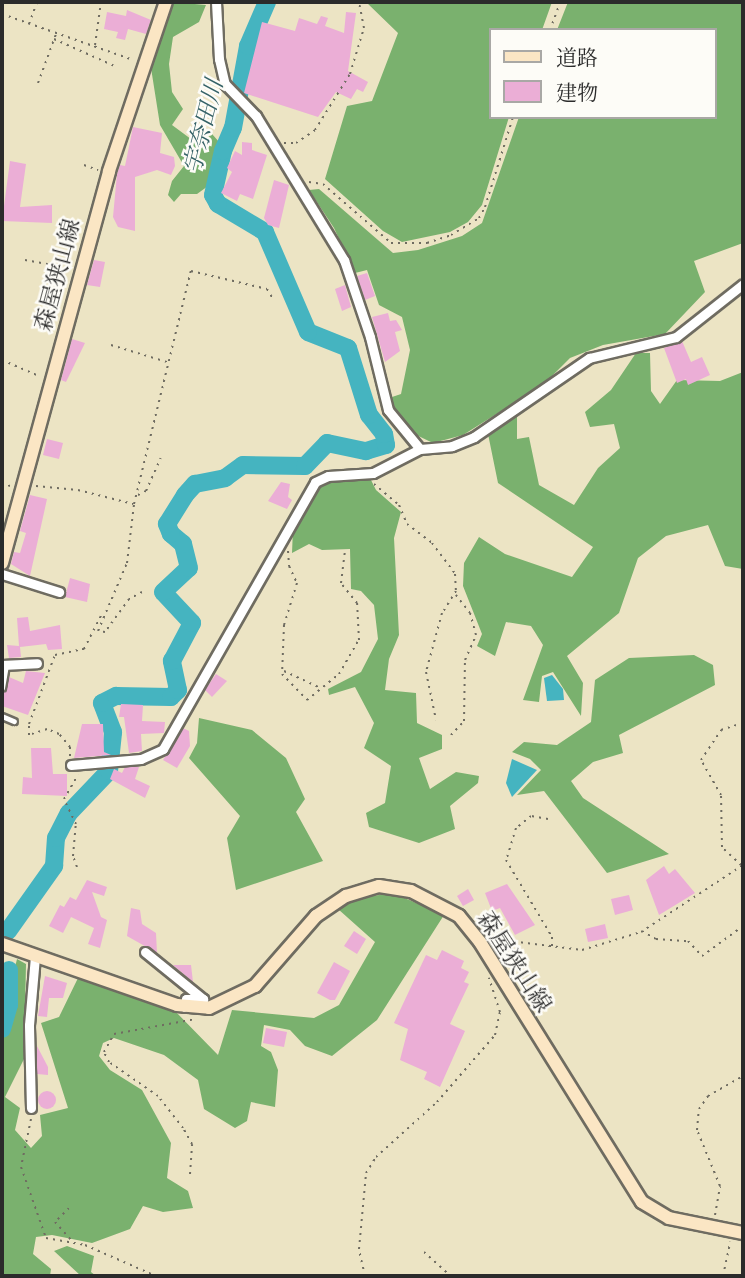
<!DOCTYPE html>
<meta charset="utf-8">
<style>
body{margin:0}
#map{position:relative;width:745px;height:1278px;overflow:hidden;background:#ece4c4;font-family:"Libre Bodoni","Noto Serif JP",serif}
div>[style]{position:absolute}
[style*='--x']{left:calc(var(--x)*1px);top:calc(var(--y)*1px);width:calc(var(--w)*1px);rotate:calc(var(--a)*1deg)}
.forest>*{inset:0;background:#7ab16e}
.water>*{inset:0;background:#45b4c0}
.river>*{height:18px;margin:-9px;padding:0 9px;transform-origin:9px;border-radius:9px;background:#45b4c0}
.building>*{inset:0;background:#ebaed6}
.round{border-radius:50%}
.path>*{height:2px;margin-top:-1px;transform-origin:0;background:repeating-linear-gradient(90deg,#6f6c61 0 2px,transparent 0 7px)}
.roads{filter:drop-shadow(2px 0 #6f6c61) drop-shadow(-2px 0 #6f6c61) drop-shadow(0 2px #6f6c61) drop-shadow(0 -2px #6f6c61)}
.service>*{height:4.5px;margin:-2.25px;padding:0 2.25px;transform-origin:2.25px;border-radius:2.25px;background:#fff}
.minor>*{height:9px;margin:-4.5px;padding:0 4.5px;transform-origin:4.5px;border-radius:4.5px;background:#fff}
.secondary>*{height:12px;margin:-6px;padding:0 6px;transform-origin:6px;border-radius:6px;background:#fbe6c4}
span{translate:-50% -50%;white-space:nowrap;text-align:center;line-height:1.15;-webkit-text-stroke:5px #fdfcf7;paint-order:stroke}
.street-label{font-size:23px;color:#2b2b2b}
.water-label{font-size:24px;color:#356267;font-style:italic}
.frame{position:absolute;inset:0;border:4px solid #2b2b2b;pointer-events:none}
.legend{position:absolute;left:489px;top:28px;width:228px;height:91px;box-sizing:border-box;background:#fdfcf7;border:2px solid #a9a8a5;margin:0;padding:9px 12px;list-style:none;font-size:21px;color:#2b2b2b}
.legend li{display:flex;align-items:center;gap:14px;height:35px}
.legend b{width:35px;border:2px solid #a9a8a5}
</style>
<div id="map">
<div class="forest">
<i style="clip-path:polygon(172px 2px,206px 5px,199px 22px,173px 37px,169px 64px,172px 92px,183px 109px,172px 125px,199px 145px,212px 134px,228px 152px,215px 181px,197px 194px,181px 194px,174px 202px,168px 195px,172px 181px,184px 166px,160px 125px,151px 68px)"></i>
<i style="clip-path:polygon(366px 2px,552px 2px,542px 30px,491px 30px,491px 117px,509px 117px,482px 205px,468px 222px,450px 232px,402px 242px,383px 231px,325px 179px,347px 106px,372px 101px,398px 33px)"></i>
<i style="clip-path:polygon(568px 2px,743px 2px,743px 243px,694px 261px,705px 292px,665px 334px,603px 345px,570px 358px,547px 381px,498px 413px,463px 435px,433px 443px,410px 432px,394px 413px,392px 397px,401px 394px,410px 350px,402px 317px,379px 305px,367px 270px,355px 273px,334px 228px,309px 190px,319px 189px,393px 253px,418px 250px,462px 236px,482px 223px,519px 117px,715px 117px,715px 30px,557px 30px)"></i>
<i style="clip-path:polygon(636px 353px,650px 353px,651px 391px,660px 404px,677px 380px,720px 381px,743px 372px,743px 569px,725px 566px,708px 525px,666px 536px,638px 558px,619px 613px,567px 656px,583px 683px,581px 716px,553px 672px,542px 676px,539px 702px,523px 700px,543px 645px,531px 626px,506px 622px,495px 656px,477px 646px,482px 634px,463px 586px,464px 563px,479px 537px,505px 554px,572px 577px,593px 547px,498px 483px,488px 434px,517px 416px,517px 439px,529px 437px,539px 485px,574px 505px,598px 468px,620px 448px,614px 424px,590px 427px,585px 412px,611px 390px)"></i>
<i style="clip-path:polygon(369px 476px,376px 490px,401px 512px,394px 538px,399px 635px,389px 659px,385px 690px,416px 693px,417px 723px,442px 735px,442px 749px,419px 758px,430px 789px,456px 772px,479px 776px,478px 783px,450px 806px,455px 829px,419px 843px,369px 827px,366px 813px,385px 803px,391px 766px,364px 748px,374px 723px,355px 687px,329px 695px,328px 689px,361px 672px,378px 639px,374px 605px,361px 591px,351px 589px,350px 549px,322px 550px,309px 544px,292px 553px,293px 528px,319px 484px)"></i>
<i style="clip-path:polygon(694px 655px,713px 665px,715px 685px,619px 735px,623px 753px,593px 762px,571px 781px,583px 798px,669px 854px,607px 873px,544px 791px,517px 795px,541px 770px,530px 759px,512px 752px,524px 742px,557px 745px,591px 722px,595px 680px,629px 658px)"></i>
<i style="clip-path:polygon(199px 718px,252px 730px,286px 758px,305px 799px,296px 812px,323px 861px,236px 890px,227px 838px,240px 816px,189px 758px,197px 743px)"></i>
<i style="clip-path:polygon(393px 893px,444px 915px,377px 1020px,332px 1056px,305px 1046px,290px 1030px,264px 1025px,261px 1046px,271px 1052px,278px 1070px,275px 1107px,251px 1102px,247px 1121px,235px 1128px,204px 1109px,198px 1080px,164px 1055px,114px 1038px,103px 1043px,99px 1056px,110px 1070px,142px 1090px,171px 1143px,167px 1178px,188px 1191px,193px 1208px,163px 1212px,143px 1206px,130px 1229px,92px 1243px,52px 1235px,36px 1237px,33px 1254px,51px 1269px,50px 1276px,2px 1276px,2px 1020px,17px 959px,26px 964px,24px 1059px,5px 1097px,20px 1108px,15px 1130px,31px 1148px,42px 1136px,40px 1115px,68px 1108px,41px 1023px,59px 1017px,78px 978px,174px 1010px,218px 1055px,232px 1010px,314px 1018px,339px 1005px,375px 942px,338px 909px,358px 898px)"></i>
<i style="clip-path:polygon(67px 1246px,94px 1256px,91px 1272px,96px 1276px,81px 1276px,54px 1251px)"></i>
</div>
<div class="water">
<i style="clip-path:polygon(552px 675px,563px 689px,564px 700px,547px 701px,544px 678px)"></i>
<i style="clip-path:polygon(512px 759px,537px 770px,512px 797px,506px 783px)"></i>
</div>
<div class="river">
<i style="--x:8;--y:931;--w:80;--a:-54.7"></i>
<i style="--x:54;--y:866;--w:28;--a:-86"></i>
<i style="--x:56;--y:838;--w:28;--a:-63"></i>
<i style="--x:69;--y:813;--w:58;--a:-46.4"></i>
<i style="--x:109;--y:771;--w:39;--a:-84"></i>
<i style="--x:113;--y:732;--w:31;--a:-111"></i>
<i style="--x:102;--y:703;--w:16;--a:-27"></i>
<i style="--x:116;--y:696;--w:55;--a:1"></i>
<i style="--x:171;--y:697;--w:10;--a:-45"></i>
<i style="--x:178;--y:690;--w:30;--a:-102"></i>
<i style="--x:172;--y:661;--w:43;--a:-62.2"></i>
<i style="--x:192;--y:623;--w:42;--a:-133.1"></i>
<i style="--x:163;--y:592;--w:35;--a:-43"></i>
<i style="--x:189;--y:568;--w:25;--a:-104"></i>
<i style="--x:183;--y:544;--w:16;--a:-140"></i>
<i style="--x:171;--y:534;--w:11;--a:-112"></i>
<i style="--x:167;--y:524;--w:34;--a:-58"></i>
<i style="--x:185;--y:495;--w:15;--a:-48"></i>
<i style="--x:195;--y:484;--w:31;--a:-11"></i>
<i style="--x:225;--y:478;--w:22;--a:-36"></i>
<i style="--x:243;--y:465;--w:62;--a:0.9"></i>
<i style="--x:305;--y:466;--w:32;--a:-46"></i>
<i style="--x:327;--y:443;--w:40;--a:12"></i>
<i style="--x:366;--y:451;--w:21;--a:-17"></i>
<i style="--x:386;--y:445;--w:11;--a:-100"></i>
<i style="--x:384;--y:434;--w:24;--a:-128"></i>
<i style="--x:369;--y:415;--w:70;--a:-107.4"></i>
<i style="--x:348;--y:348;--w:43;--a:-158.2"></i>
<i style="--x:308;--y:332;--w:109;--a:-113.3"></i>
<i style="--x:265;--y:232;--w:55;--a:-149.2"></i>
<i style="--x:218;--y:204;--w:10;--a:-119"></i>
<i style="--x:213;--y:195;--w:45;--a:-77.2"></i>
<i style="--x:223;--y:151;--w:25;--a:-67"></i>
<i style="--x:233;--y:128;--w:83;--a:-79.6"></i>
<i style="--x:248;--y:46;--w:48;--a:-66.6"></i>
<i style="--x:2;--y:1029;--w:25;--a:-74"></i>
<i style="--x:9;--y:1005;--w:35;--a:-90"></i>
</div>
<div class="building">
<i style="clip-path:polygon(127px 10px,151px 20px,146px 34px,128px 29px,125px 40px,116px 38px,118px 32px,104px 29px,107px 12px,126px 16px)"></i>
<i style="clip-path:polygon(346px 12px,356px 13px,348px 71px,368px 82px,363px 92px,357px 89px,351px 99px,336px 92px,318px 117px,244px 93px,262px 22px,295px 31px,299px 18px,317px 24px,321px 16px,328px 18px,325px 26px,344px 33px)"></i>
<i style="clip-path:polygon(133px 127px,162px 133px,160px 153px,174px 157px,175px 166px,171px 175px,157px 170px,135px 177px,135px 231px,118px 227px,113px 217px,117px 174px,120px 165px,125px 166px)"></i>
<i style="clip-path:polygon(242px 142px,252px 143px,252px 150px,267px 155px,253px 199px,240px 194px,237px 201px,221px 193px,232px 172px,227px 168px,235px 151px,242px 155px)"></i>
<i style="clip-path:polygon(10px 161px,26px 164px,20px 207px,52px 205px,52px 223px,2px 221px)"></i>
<i style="clip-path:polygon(274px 180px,289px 185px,279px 228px,268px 225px,264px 218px)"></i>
<i style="clip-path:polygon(94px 260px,105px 262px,100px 287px,87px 285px)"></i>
<i style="clip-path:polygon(367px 273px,375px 296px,365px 300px,357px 276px)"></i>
<i style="clip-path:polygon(345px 285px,351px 307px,342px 311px,335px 289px)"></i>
<i style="clip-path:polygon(388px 313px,390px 321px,396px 320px,402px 330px,395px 332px,400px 351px,385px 362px,372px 317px)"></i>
<i style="clip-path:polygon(72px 339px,85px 343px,66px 382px,61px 380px)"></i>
<i style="clip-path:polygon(682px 341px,691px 362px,702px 357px,710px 375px,688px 385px,686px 379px,677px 383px,664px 348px)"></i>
<i style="clip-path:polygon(47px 439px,63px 443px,59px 459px,43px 455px)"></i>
<i style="clip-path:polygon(281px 482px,290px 484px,288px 497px,292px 500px,287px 509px,268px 501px)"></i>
<i style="clip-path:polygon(30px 495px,47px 499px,30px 576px,11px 564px,14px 552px,20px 553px,26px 533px,20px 531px)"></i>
<i style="clip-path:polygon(70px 578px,90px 584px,87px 602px,65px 597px)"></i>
<i style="clip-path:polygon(28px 617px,30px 631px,60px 625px,62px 649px,48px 650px,46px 644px,20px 647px,21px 657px,9px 658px,7px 645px,19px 646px,17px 618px)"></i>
<i style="clip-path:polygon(26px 671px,45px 673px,28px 715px,2px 706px,2px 697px,9px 677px,23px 683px)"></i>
<i style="clip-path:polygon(216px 674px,227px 681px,212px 697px,205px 690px)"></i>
<i style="clip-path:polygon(121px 704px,143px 705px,142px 721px,165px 722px,164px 733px,141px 734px,142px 751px,129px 753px,124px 717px,119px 717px)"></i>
<i style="clip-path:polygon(82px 724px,103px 724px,104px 752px,111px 755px,74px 758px)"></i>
<i style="clip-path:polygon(183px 728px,189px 731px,190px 746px,177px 768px,163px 760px)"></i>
<i style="clip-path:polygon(31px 748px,51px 748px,53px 774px,67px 774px,67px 796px,22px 794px,23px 777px,32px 778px)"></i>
<i style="clip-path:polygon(125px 767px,139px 767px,135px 779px,150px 786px,145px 798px,110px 779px,114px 769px,122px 773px)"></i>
<i style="clip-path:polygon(664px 866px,669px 874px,675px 869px,695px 893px,659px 915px,646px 880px)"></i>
<i style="clip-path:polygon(87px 880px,107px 887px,104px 896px,92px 892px,101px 917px,107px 920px,100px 948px,88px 944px,94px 928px,71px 917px,63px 933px,49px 926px,60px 905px,64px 907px,70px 897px,76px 900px)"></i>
<i style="clip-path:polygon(507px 884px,535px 925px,515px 935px,500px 908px,492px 911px,485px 893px)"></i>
<i style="clip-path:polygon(468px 889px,474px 900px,463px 906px,457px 896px)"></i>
<i style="clip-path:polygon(629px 895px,633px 910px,615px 915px,611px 899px)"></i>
<i style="clip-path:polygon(131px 908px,140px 910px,142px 924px,156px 933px,157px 953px,127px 936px)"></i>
<i style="clip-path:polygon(605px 924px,608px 938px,588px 942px,585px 929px)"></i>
<i style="clip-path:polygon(354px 931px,366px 939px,357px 954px,344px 946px)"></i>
<i style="clip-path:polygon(442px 950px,464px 961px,461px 968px,469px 972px,464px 982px,469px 984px,450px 1024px,465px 1031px,440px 1087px,424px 1079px,427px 1072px,400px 1060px,408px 1029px,394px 1023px,426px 955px,437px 960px)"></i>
<i style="clip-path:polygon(334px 962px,350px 971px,335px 1000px,330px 1000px,317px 993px)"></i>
<i style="clip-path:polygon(173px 965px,191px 965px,193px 982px)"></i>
<i style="clip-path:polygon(45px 976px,67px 983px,63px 998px,49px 998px,47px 1017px,38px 1016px)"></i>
<i style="clip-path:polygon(266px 1028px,287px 1032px,284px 1047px,263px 1043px)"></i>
<i style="clip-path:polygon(37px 1046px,48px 1067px,48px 1075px,37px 1074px)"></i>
<i class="round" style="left:38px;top:1091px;width:18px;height:18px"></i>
</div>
<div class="path">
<i style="--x:2;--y:14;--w:139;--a:19.3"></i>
<i style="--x:29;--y:24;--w:23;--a:-70"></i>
<i style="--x:550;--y:30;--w:30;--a:-70"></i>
<i style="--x:54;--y:39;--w:69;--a:24"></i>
<i style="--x:95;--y:45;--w:43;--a:-82.1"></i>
<i style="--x:38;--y:83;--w:52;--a:-69.8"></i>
<i style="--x:284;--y:143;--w:12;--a:0"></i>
<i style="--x:296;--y:143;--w:23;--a:-34"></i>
<i style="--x:315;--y:130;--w:66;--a:-58"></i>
<i style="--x:350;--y:74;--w:48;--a:-73.1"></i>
<i style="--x:364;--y:28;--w:26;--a:-101"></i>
<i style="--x:84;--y:165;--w:15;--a:20"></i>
<i style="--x:309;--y:182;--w:14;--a:8"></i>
<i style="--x:323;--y:184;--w:90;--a:40.9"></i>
<i style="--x:391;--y:243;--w:36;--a:0"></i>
<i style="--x:427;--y:243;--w:25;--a:-18"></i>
<i style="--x:451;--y:235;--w:33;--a:-31"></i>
<i style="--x:479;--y:218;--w:13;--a:-61"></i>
<i style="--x:485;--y:207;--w:94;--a:-72.7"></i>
<i style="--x:25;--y:260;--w:45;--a:10.3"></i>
<i style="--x:111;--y:345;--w:59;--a:16.9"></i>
<i style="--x:2;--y:360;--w:40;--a:23.4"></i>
<i style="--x:2;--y:482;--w:9;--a:27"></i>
<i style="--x:374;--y:484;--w:33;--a:40"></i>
<i style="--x:399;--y:505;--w:21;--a:67"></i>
<i style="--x:407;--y:524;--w:31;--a:37"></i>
<i style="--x:432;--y:543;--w:39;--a:53"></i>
<i style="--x:455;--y:574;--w:17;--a:87"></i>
<i style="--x:456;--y:591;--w:26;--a:122"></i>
<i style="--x:442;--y:613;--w:61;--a:105.2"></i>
<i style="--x:426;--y:672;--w:49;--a:78.2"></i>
<i style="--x:36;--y:486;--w:42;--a:5.4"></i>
<i style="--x:78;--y:490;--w:57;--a:14.3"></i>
<i style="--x:138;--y:495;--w:9;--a:-27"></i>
<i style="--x:146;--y:491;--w:36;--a:-66"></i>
<i style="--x:288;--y:551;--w:15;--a:86"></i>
<i style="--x:289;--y:566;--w:19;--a:65"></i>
<i style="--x:297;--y:583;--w:44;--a:107.2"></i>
<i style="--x:284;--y:625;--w:49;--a:92.3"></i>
<i style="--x:282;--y:674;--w:36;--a:46"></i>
<i style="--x:307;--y:700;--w:41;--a:-39.1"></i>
<i style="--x:339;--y:674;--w:39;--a:-60"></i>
<i style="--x:359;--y:640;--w:37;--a:-93"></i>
<i style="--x:357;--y:603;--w:26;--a:-129"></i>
<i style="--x:341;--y:583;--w:31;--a:-83"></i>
<i style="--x:142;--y:592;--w:15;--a:152"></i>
<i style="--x:129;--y:599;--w:41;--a:126"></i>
<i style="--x:105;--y:632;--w:7;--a:-172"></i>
<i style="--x:98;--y:631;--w:74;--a:-66.9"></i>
<i style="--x:127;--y:563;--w:59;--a:-83.2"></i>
<i style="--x:134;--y:504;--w:240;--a:-76.3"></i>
<i style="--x:191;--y:271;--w:78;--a:13.3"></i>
<i style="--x:267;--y:289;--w:12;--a:59"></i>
<i style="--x:284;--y:671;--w:40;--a:25"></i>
<i style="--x:451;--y:735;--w:19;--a:-47"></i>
<i style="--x:464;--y:721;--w:61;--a:-89.1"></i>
<i style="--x:465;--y:660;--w:27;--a:-66"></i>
<i style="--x:476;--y:635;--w:23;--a:-105"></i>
<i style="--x:470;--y:613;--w:23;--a:-128"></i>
<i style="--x:70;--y:756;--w:9;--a:-90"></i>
<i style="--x:70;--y:747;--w:17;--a:-130"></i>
<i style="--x:59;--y:734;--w:13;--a:-157"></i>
<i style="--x:47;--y:729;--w:19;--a:162"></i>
<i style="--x:29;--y:735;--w:11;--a:-90"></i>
<i style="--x:29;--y:724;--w:74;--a:-69.4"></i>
<i style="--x:55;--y:655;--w:30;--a:-12"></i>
<i style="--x:84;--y:649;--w:38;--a:-63"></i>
<i style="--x:548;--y:819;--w:17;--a:-170"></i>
<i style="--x:531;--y:816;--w:19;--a:141"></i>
<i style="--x:516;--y:828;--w:34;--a:107"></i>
<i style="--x:506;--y:860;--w:90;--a:59.1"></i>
<i style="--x:552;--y:937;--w:11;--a:90"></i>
<i style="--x:741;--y:865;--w:26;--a:-137"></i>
<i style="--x:722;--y:847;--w:52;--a:-91.1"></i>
<i style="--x:721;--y:795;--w:40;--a:-119.7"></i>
<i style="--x:701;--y:760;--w:36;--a:-56"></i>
<i style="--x:721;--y:730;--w:23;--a:-18"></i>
<i style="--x:77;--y:867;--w:12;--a:-110"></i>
<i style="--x:73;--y:856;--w:32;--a:-85"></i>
<i style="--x:76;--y:824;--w:28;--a:-116"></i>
<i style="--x:64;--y:799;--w:28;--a:-60"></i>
<i style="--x:642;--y:931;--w:16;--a:30"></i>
<i style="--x:656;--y:939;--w:32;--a:4"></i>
<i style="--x:688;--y:941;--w:21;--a:47"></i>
<i style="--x:702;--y:956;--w:51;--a:-36.2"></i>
<i style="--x:493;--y:939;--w:90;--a:7"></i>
<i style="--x:582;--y:950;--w:62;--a:-17"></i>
<i style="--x:641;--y:932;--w:122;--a:-33.3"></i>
<i style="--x:31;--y:1119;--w:49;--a:101.8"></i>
<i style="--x:21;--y:1167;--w:75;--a:70.6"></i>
<i style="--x:46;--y:1238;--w:40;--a:10"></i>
<i style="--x:85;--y:1245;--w:77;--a:23.6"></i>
<i style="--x:190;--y:1174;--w:30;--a:-86"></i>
<i style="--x:192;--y:1144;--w:18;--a:-119"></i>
<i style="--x:183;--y:1128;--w:41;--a:-128"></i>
<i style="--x:158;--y:1096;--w:60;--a:-145.2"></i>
<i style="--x:109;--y:1062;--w:11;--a:-117"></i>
<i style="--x:104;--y:1052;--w:21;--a:-61"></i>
<i style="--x:114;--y:1034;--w:83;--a:-10.4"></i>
<i style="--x:69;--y:1208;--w:20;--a:135"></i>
<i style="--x:55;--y:1222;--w:25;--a:48"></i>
<i style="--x:715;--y:1215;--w:29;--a:-80"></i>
<i style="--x:720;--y:1186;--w:61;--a:-112.3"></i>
<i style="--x:697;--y:1130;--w:21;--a:-85"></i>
<i style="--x:699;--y:1109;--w:16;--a:-55"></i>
<i style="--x:708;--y:1096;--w:40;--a:-29.7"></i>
<i style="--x:424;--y:1252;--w:36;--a:42"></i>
<i style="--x:365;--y:1276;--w:28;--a:-103"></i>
<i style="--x:359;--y:1249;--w:76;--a:-84.7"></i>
<i style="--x:366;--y:1173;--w:19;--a:-58"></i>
<i style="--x:376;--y:1157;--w:82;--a:-42"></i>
<i style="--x:437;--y:1102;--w:89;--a:-49.1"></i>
<i style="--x:495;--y:1035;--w:24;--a:-78"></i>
<i style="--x:500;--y:1012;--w:36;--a:-108"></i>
<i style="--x:723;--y:1276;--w:35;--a:-78"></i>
</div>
<div class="roads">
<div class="service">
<i style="--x:2;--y:688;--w:22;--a:-80"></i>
<i style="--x:2;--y:716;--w:13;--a:23"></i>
</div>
<div class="minor">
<i style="--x:216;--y:2;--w:57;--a:87"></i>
<i style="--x:219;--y:59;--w:26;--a:77"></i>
<i style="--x:225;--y:84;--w:45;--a:45.9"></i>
<i style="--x:256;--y:116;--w:169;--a:58.6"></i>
<i style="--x:344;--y:260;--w:81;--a:71.3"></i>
<i style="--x:370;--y:337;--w:75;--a:76.1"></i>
<i style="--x:388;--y:410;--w:50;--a:50.6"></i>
<i style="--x:420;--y:449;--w:32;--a:-5"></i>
<i style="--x:452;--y:446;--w:24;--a:-22"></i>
<i style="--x:474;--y:437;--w:140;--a:-34.5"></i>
<i style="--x:589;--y:358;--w:89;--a:-13.6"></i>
<i style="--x:676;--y:337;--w:85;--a:-38.3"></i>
<i style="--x:2;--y:574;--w:60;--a:17.5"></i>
<i style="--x:2;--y:665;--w:35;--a:-3"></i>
<i style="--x:71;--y:765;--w:70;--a:-4.9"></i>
<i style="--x:141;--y:759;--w:24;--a:-24"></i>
<i style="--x:163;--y:749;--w:307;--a:-60.3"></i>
<i style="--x:315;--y:482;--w:14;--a:-25"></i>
<i style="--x:328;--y:476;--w:45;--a:-3.8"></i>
<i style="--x:373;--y:473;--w:53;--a:-27.1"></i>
<i style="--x:145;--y:952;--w:75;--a:39"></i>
<i style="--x:203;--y:999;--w:17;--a:180"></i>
<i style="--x:186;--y:999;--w:8;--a:104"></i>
<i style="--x:31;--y:1108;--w:83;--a:-91.4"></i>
<i style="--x:29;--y:1025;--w:68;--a:-85"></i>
</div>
<div class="secondary">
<i style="--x:2;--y:563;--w:406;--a:-74.7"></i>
<i style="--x:109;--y:171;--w:178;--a:-71.4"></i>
<i style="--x:2;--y:944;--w:185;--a:19.2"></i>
<i style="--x:177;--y:1005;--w:32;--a:5"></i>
<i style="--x:209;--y:1008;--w:51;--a:-25.6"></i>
<i style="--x:255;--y:986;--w:93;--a:-48.9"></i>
<i style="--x:316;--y:916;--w:36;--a:-34"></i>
<i style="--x:346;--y:896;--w:34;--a:-17"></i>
<i style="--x:379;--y:886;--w:32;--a:9"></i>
<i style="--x:411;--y:891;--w:54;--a:27.5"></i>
<i style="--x:459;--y:916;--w:33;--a:51"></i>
<i style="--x:480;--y:942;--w:306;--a:58.1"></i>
<i style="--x:642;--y:1202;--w:31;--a:31"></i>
<i style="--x:669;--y:1218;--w:76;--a:11.5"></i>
</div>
</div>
<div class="street-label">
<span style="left:58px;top:275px;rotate:-75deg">森屋狭山線</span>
<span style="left:514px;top:962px;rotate:57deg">森屋狭山線</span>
</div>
<div class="water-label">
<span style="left:205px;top:127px;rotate:-76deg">宇奈田川</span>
</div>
<div class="frame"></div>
<ul class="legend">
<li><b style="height:9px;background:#fbe6c4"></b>道路</li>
<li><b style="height:19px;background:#ebaed6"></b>建物</li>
</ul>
</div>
